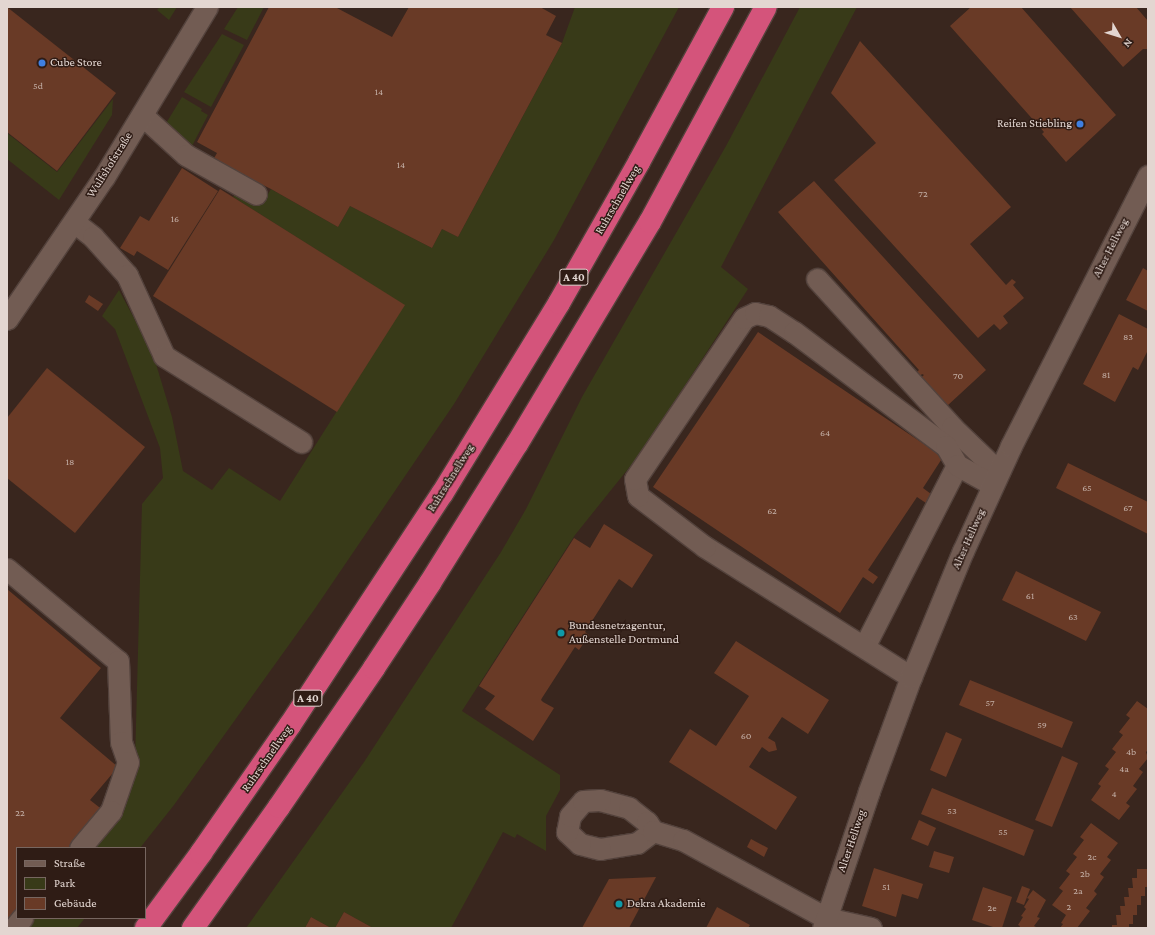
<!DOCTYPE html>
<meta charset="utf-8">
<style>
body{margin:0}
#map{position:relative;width:1155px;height:935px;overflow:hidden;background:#39261e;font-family:"Crimson Pro",serif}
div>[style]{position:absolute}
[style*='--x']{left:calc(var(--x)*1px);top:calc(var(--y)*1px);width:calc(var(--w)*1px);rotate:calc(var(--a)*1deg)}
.green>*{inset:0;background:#383a18}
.building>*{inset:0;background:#693a26}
.roads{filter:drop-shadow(1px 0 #53423c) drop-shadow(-1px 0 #53423c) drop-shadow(0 1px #53423c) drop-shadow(0 -1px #53423c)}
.minor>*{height:21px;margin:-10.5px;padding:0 10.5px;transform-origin:10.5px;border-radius:10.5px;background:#725c53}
.highway>*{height:22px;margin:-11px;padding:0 11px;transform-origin:11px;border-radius:11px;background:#d4547b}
.dots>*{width:11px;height:11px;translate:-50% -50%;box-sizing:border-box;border:2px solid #2f1c15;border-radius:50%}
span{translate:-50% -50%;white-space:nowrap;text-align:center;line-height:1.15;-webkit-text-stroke:3px #2f1c15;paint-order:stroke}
.number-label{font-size:10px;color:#c4afa6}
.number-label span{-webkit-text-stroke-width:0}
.shield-label span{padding:1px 3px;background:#2f1c15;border:1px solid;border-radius:3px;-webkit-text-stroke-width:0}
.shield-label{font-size:11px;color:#e3d6d1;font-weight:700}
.poi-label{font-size:12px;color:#e3d6d1}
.left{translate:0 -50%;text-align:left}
.right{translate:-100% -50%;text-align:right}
.street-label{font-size:12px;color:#e3d6d1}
.frame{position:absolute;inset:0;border:8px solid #e3d6d1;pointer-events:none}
.legend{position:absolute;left:16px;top:847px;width:130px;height:72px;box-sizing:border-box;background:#2f1c15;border:1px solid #776660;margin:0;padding:5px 7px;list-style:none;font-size:12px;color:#e3d6d1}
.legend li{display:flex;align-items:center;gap:8px;height:20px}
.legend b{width:20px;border:1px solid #776660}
.north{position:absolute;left:1099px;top:16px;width:40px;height:40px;-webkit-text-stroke:3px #2f1c15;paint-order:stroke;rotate:129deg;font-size:11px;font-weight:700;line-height:16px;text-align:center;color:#e3d6d1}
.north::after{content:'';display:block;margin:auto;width:14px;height:18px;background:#e3d6d1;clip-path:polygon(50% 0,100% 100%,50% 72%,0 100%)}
</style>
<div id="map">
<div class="green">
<i style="clip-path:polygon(160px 7px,177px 7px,169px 20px,157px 10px)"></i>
<i style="clip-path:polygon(238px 7px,264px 7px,247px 40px,224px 29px)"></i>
<i style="clip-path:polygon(575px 7px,679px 7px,554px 240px,454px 404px,314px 610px,174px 805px,140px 848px,88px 848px,135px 761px,142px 504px,163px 478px,160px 448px,115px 329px,102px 316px,119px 290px,153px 354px,172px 417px,183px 471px,212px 490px,229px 468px,280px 501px,404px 305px,233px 197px,238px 190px,262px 204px,271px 189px,338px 227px,350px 206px,432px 248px,442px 229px,458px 237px,562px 43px)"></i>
<i style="clip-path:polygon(800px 7px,857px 7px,721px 267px,748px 289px,640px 454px,575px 535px,462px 711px,560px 775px,560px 790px,546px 816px,546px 851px,517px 834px,515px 838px,503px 832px,451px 928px,373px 928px,344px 912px,335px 928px,331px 928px,311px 917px,305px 928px,246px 928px,364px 762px,501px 552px,526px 509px,582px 397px,726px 146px)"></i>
<i style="clip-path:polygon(222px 34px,244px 45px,211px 107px,184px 92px)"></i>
<i style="clip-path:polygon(182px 97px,202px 109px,201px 111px,208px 115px,191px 148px,165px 125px)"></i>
<i style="clip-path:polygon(113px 99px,112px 115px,59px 200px,7px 159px,7px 133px,57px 172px)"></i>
<i style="clip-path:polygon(32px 918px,85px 918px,77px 928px,23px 928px)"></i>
</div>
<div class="building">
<i style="clip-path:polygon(7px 7px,116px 93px,57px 171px,7px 132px)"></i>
<i style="clip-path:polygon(269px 7px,335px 7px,392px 37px,409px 7px,540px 7px,556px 16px,546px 35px,562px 43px,458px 237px,442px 229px,432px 248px,350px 206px,338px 227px,271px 189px,213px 160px,217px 153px,197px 142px)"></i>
<i style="clip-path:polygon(971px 7px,1021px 7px,1116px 115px,1066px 162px,1042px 134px,1044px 132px,950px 26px)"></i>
<i style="clip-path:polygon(1070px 7px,1136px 7px,1148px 21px,1147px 49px,1143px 49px,1123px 67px)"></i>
<i style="clip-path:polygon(860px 41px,1011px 207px,970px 244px,1006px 285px,1012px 279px,1016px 282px,1013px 285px,1024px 298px,1003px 316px,1008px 323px,1000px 330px,994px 324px,978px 338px,834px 180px,876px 143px,831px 93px)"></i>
<i style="clip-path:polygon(182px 168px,218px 191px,168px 270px,137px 251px,134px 256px,120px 248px,140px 216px,149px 221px)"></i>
<i style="clip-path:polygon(814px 181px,986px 370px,947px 406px,941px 399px,937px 403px,930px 395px,934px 391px,932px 389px,928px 392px,917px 381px,924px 375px,922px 374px,918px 378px,915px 374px,919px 370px,778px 212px)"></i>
<i style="clip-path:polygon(220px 189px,405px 305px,337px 412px,153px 296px)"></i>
<i style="clip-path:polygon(1143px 268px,1148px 271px,1148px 311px,1126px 300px)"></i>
<i style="clip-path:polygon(89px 295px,103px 304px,98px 311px,85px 302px)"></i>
<i style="clip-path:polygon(1119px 314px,1148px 329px,1148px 350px,1138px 370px,1133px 367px,1115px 402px,1083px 384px)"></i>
<i style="clip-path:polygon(758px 332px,943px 457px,923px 488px,931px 494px,926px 503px,917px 497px,868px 570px,878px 577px,873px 584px,863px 577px,840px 613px,653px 487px)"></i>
<i style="clip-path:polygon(47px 368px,145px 447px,75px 533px,7px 478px,7px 418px)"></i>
<i style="clip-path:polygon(1068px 463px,1148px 502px,1148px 534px,1056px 488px)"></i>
<i style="clip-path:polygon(604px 524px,653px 555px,632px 588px,619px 579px,613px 588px,585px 632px,589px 635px,579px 650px,575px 647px,573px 650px,542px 698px,541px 700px,543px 702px,554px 708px,533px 741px,485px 709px,495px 696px,479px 686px,574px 538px,590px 548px)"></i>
<i style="clip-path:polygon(1016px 571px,1101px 612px,1086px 641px,1002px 600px)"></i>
<i style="clip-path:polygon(7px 589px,101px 668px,60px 718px,118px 767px,90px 800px,104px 811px,73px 848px,17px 848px,17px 915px,7px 927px)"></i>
<i style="clip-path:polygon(736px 641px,829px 700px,808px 734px,782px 717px,768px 738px,775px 742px,777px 750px,769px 752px,762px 747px,749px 767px,797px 797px,776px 830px,669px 762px,690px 729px,716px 746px,749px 696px,714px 673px)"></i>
<i style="clip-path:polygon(970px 680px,1073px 722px,1062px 748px,959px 705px)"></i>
<i style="clip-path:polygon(1137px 701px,1148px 709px,1148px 750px,1146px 752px,1148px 758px,1139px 769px,1143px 772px,1133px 786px,1137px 789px,1126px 803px,1130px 806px,1119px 820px,1091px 800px,1101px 786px,1098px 784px,1109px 769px,1105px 766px,1116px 752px,1112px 749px,1123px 735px,1119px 732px,1130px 718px,1126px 715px)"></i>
<i style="clip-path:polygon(946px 732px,962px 739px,946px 777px,930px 770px)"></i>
<i style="clip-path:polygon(1062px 756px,1078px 763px,1052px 827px,1035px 820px)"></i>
<i style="clip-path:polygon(932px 788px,1034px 830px,1024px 856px,921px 814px)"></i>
<i style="clip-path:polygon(919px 820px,936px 828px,928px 846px,911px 839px)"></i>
<i style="clip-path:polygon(1091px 823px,1118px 843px,1107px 857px,1111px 860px,1100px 874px,1104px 877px,1094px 891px,1097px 894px,1086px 908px,1090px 911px,1077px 928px,1060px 928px,1063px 924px,1061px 923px,1066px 915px,1052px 905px,1063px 891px,1059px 888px,1070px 874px,1066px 871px,1077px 857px,1073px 854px,1084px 840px,1080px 837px)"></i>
<i style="clip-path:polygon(751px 839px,768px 848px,764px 857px,747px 847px)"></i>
<i style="clip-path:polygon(934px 851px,954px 857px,949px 873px,929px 867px)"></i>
<i style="clip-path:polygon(874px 868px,923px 884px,918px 899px,902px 894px,896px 917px,862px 906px)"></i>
<i style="clip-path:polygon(1137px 869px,1148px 869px,1148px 887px,1145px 887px,1145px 896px,1141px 896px,1141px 905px,1137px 905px,1137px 915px,1133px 915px,1133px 924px,1129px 924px,1129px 928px,1112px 928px,1112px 925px,1117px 925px,1116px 915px,1121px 915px,1120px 906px,1125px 906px,1124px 897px,1129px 897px,1128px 888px,1133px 888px,1132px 878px,1137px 878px)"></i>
<i style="clip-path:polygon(656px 877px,629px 928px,582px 928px,609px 879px)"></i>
<i style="clip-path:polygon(1022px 886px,1030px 889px,1024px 905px,1016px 902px)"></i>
<i style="clip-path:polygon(983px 887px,1012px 897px,1002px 928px,996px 928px,972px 920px)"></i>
<i style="clip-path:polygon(1033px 890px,1046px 900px,1037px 917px,1040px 918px,1034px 926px,1038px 928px,1019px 928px,1020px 926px,1018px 925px,1023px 917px,1021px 916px,1026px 909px,1024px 907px,1029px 899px,1027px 898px)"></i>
<i style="clip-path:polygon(717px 907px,750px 925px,748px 928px,706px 928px)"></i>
<i style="clip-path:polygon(344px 912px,373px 928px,335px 928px)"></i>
<i style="clip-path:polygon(311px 917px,331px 928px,305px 928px)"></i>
</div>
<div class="roads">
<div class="minor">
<i style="--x:142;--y:115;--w:59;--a:42.3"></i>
<i style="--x:186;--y:155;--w:80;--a:29.1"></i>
<i style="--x:74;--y:222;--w:24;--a:38"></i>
<i style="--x:93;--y:237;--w:51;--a:48.2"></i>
<i style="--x:127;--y:275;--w:89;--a:65.4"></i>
<i style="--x:164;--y:356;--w:162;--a:32.1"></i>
<i style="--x:817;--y:279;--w:200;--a:47.6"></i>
<i style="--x:952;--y:427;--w:65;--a:43.8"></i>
<i style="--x:7;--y:319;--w:172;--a:-55.7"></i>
<i style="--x:104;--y:177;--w:199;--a:-58.8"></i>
<i style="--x:7;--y:569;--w:144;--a:39.7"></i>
<i style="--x:118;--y:661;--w:81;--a:87.9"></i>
<i style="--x:121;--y:742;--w:21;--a:71"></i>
<i style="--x:128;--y:762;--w:52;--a:109.1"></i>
<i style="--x:111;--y:811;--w:48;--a:130"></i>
<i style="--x:864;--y:647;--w:204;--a:-62.9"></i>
<i style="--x:911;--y:677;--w:244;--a:-147.7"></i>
<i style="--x:705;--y:547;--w:84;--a:-142.7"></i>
<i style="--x:638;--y:496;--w:17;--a:-100"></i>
<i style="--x:635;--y:479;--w:194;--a:-55.9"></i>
<i style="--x:744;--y:318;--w:12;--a:-24"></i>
<i style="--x:755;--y:313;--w:14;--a:12"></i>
<i style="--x:769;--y:316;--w:30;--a:33"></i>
<i style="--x:794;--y:332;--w:190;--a:36.9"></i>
<i style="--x:946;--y:446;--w:22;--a:60"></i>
<i style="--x:957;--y:465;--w:41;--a:29.1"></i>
<i style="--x:600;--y:800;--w:30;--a:15"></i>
<i style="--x:629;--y:808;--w:23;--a:38"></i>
<i style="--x:647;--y:822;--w:11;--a:56"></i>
<i style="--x:653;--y:831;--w:20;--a:143"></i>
<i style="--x:637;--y:843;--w:37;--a:171"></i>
<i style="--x:600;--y:849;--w:21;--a:-166"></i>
<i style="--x:580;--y:844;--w:18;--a:-137"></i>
<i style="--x:567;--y:832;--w:16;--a:-79"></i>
<i style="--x:570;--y:816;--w:20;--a:-49"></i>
<i style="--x:583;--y:801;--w:17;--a:-3"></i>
<i style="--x:653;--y:831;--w:31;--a:17"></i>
<i style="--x:683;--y:840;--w:163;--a:28.6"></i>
<i style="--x:826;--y:918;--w:46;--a:12.5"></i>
<i style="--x:14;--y:928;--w:13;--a:-51"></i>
<i style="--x:823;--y:928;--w:145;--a:-71.4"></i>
<i style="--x:869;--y:791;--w:121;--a:-69.8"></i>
<i style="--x:911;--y:677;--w:136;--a:-67.6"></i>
<i style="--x:963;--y:551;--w:115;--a:-65.4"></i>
<i style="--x:1011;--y:446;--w:303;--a:-63.1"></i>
</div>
<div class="highway">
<i style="--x:146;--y:928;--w:93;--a:-53.7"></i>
<i style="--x:201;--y:853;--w:156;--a:-55.2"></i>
<i style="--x:290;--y:725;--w:277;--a:-56.7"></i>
<i style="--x:442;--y:494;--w:224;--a:-58.5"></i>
<i style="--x:559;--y:303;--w:162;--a:-60.4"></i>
<i style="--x:639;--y:162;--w:176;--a:-61.5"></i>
<i style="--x:193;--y:928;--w:148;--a:-54.6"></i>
<i style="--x:279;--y:807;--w:168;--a:-55.6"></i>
<i style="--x:374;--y:668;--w:102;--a:-56.6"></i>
<i style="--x:430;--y:583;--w:164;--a:-58"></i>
<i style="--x:517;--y:444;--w:259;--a:-59.1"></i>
<i style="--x:650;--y:222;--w:244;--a:-61.7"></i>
</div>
</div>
<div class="dots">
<i style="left:42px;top:63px;background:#3f7fe0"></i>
<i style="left:1080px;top:124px;background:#3f7fe0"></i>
<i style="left:561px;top:633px;background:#0f9aa8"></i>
<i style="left:619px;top:904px;background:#0f9aa8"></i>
</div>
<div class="number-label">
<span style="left:38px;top:86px">5d</span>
<span style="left:379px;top:92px">14</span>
<span style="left:401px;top:165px">14</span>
<span style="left:923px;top:194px">72</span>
<span style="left:175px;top:219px">16</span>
<span style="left:1128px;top:337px">83</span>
<span style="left:1106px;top:375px">81</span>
<span style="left:958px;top:376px">70</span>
<span style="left:825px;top:433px">64</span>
<span style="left:70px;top:462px">18</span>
<span style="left:1087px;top:488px">65</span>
<span style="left:1128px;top:508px">67</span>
<span style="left:772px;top:511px">62</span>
<span style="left:1030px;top:596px">61</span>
<span style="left:1073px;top:617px">63</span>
<span style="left:990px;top:703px">57</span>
<span style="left:1042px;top:725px">59</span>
<span style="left:746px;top:736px">60</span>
<span style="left:1131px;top:752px">4b</span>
<span style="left:1124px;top:769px">4a</span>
<span style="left:1114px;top:794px">4</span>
<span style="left:952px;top:811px">53</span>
<span style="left:20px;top:813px">22</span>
<span style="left:1003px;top:832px">55</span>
<span style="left:1092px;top:857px">2c</span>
<span style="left:1085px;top:874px">2b</span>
<span style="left:886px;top:887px">51</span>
<span style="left:1078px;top:891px">2a</span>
<span style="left:1069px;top:907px">2</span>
<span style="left:992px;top:908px">2e</span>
</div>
<div class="shield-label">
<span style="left:574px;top:277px">A 40</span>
<span style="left:308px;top:698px">A 40</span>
</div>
<div class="poi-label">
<span class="left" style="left:50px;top:63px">Cube Store</span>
<span class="right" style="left:1072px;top:124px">Reifen Stiebling</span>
<span class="left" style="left:569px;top:633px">Bundesnetzagentur,<br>Außenstelle Dortmund</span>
<span class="left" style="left:627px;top:904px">Dekra Akademie</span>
</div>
<div class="street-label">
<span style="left:110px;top:165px;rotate:-58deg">Wulfshofstraße</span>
<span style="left:618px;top:200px;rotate:-60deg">Ruhrschnellweg</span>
<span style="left:1111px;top:248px;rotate:-63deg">Alter Hellweg</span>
<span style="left:451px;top:478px;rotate:-58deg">Ruhrschnellweg</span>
<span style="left:969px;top:539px;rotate:-66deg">Alter Hellweg</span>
<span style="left:267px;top:759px;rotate:-55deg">Ruhrschnellweg</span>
<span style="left:852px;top:841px;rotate:-71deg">Alter Hellweg</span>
</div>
<div class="frame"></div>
<ul class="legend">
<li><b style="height:5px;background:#725c53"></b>Straße</li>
<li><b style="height:11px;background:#383a18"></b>Park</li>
<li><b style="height:11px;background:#693a26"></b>Gebäude</li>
</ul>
<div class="north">N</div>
</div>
